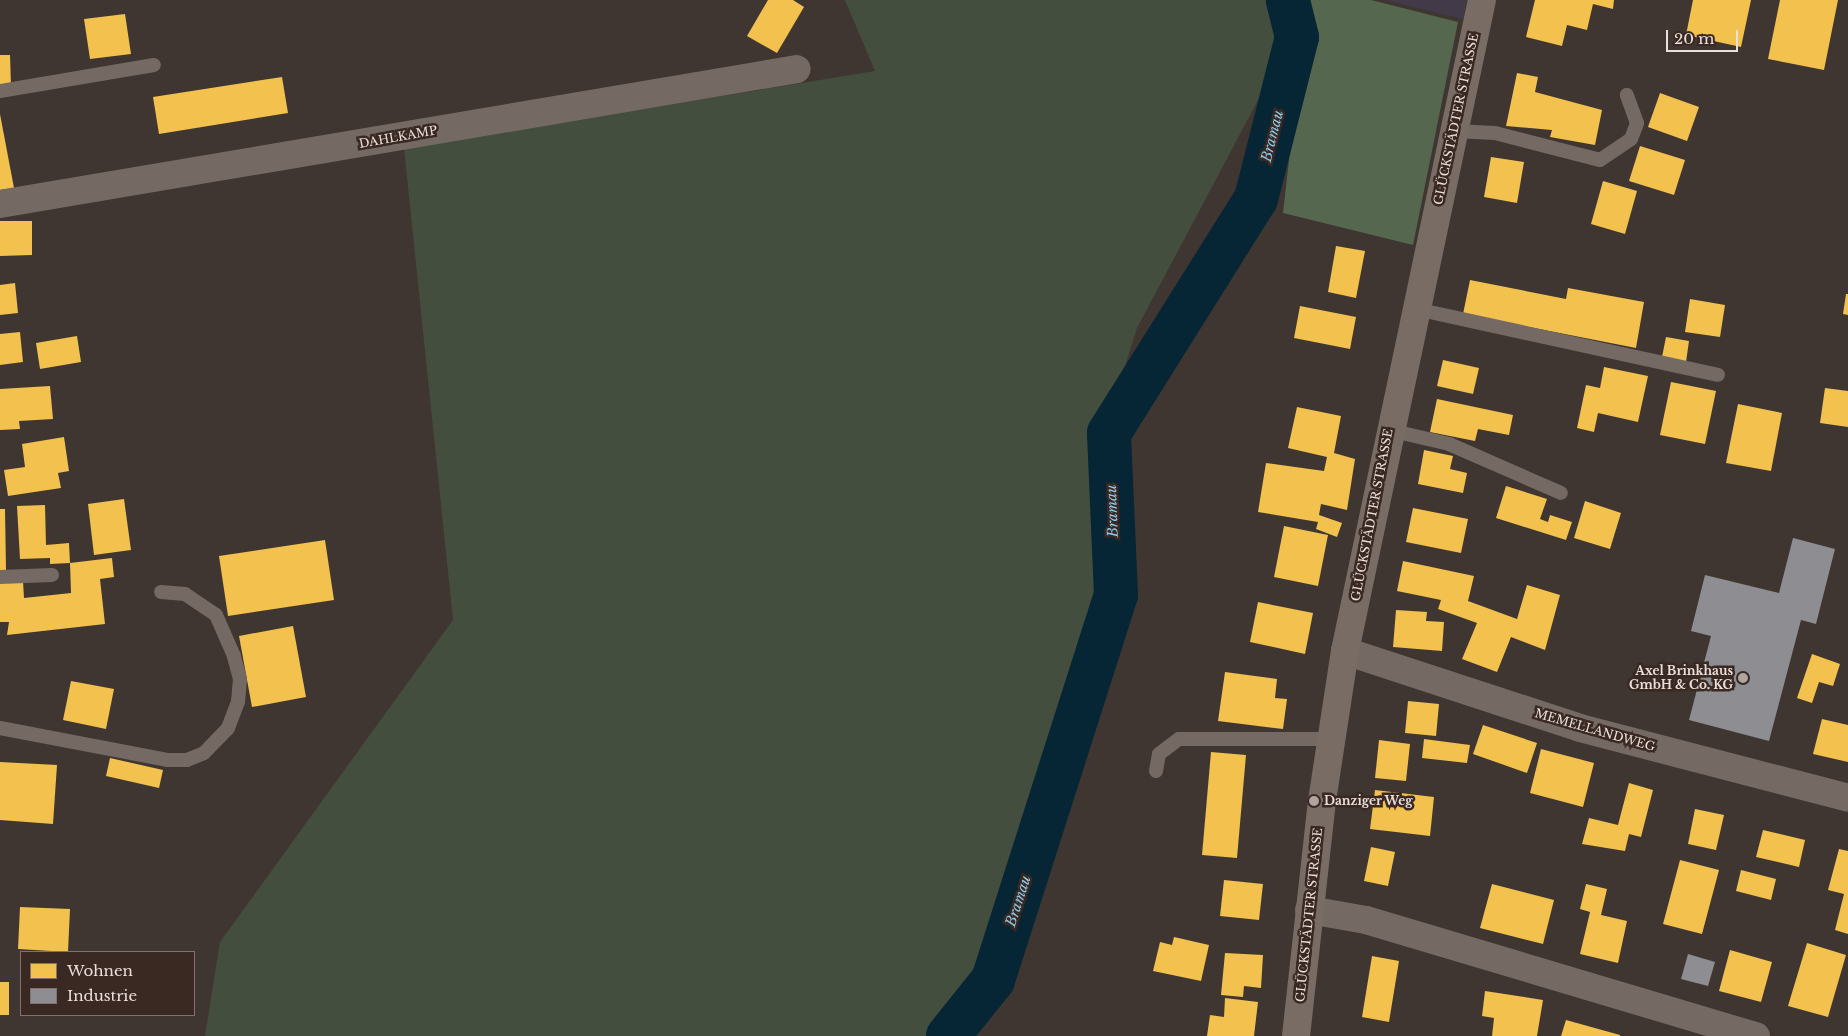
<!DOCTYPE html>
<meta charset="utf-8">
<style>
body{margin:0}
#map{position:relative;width:1848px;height:1036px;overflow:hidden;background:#3f3632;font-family:"Libre Baskerville",serif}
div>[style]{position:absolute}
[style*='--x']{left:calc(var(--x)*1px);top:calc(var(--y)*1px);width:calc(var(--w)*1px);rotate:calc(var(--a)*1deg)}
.industrial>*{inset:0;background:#423a48}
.green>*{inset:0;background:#444e3e}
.forest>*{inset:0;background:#55674e}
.homes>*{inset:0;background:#f2c14e}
.industry>*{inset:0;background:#8d8d92}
.river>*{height:44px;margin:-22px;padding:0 22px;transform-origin:22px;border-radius:22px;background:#062635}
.lane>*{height:14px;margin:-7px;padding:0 7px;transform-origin:7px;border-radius:7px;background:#756a63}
.street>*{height:28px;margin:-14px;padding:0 14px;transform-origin:14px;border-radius:14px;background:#756a63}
.secondary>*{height:28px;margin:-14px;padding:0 14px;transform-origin:14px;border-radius:14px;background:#786c64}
.dots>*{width:14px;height:14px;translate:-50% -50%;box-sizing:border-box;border:2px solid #3a2923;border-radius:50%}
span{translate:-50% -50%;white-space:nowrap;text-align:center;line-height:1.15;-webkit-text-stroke:5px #3a2923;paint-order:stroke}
.street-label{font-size:12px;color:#ebdfdb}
.poi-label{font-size:12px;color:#ebdfdb;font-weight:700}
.right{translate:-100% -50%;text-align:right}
.left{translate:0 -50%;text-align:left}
.water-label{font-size:14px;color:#8dccf0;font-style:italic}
.legend{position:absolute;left:20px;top:951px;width:175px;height:65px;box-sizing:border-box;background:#3a2923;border:1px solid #81726d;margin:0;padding:6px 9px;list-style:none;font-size:15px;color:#ebdfdb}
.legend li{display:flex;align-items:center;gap:10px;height:25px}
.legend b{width:25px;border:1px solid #81726d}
.scale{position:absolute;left:1666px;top:30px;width:72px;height:22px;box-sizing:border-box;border:2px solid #ebdfdb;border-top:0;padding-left:6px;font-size:15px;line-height:18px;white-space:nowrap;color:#ebdfdb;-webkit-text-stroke:4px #3a2923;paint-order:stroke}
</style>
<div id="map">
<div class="industrial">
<i style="clip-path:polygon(1386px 0,1467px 0,1463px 19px)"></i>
</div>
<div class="green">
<i style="clip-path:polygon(845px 0,1282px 0,1292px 36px,1137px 328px,1104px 432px,1111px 595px,988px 979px,942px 1036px,205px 1036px,220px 942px,453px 620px,404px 148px,875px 71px)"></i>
</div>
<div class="forest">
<i style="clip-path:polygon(1307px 0,1371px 0,1458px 22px,1413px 245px,1283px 213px)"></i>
</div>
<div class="homes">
<i style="clip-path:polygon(768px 0,793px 0,804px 7px,777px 53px,747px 36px)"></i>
<i style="clip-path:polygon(1535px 0,1614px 0,1613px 9px,1593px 4px,1587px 30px,1567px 25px,1562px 46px,1526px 37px)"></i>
<i style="clip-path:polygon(1693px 0,1751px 0,1741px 47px,1686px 35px)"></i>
<i style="clip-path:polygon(1780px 0,1838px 0,1824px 70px,1768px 59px)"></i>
<i style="clip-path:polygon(125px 14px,131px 54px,90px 59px,84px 19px)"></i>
<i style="clip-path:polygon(0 55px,10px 55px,11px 87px,0 87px)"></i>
<i style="clip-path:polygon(1517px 73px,1538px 77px,1535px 92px,1602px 110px,1595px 145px,1550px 137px,1552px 130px,1506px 126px)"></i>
<i style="clip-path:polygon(282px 77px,288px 113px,159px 134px,153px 97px)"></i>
<i style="clip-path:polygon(1660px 93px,1699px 107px,1687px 141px,1648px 127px)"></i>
<i style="clip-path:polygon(0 114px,14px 188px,0 190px)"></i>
<i style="clip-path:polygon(1640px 146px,1685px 160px,1674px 195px,1629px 181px)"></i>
<i style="clip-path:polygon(1491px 157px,1524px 162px,1517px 203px,1484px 197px)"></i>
<i style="clip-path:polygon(1603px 181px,1637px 191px,1625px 234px,1591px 224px)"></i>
<i style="clip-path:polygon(0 221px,32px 221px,32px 255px,0 256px)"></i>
<i style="clip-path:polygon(1336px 246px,1365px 251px,1356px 298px,1328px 292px)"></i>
<i style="clip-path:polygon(1470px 280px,1566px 299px,1568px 288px,1644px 302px,1636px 348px,1463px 314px)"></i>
<i style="clip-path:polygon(15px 283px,18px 313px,0 315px,0 285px)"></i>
<i style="clip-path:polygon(1846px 294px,1848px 294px,1848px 315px,1843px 314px)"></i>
<i style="clip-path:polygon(1690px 299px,1725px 305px,1720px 337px,1685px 332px)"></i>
<i style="clip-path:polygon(1300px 306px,1356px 317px,1350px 349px,1294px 338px)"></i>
<i style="clip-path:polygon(20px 332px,23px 362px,0 365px,0 334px)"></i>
<i style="clip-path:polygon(77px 336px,81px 362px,40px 369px,36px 343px)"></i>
<i style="clip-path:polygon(1666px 337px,1689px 341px,1686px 362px,1662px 357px)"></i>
<i style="clip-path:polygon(1443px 360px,1479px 368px,1473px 394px,1437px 386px)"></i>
<i style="clip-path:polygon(1604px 367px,1648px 376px,1638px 422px,1598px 413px,1594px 432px,1577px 428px,1586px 385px,1600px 388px)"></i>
<i style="clip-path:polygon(1671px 382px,1716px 391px,1705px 444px,1660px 435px)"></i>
<i style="clip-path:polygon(50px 386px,53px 419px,19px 421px,20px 429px,0 430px,0 389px)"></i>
<i style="clip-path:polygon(1825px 388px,1848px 391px,1848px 427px,1820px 423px)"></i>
<i style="clip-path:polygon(1437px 399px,1513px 415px,1509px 435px,1478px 429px,1475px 441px,1430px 432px)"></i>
<i style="clip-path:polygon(1738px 404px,1782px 413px,1771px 471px,1726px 463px)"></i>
<i style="clip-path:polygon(1297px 407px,1341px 416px,1334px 453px,1355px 459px,1347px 510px,1321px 504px,1319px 515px,1342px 523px,1337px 537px,1316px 529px,1318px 522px,1258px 512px,1266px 463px,1324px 471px,1327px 457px,1288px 448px)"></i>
<i style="clip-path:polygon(64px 437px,69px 471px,58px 473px,61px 488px,8px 496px,4px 470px,25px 467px,22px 444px)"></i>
<i style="clip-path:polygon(1424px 450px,1453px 456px,1450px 469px,1467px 473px,1463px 493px,1418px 484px)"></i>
<i style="clip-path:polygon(1506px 486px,1547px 499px,1540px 519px,1548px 522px,1550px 515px,1572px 522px,1566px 540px,1496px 518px)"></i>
<i style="clip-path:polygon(124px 499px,131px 550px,94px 555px,88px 504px)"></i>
<i style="clip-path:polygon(1585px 501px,1621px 513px,1610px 549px,1574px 538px)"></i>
<i style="clip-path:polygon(45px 505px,46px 545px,69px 543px,70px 563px,50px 564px,50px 558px,20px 559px,17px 506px)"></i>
<i style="clip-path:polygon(1413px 508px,1468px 519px,1461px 553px,1406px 542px)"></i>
<i style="clip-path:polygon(0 509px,5px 509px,6px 570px,0 570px)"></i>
<i style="clip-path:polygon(1284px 526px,1328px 535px,1318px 586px,1274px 577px)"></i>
<i style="clip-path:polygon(325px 540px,334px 600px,228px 616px,219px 556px)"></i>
<i style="clip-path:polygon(112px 558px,114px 577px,100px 579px,105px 624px,7px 635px,9px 622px,0 622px,0 582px,23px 581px,24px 598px,71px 593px,70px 563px)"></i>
<i style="clip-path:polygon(1403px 561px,1474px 576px,1468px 601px,1517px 619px,1527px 585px,1560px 595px,1545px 650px,1511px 637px,1497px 672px,1462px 659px,1477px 623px,1438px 609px,1441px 600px,1397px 591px)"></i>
<i style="clip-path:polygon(1258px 602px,1313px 613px,1305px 654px,1250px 642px)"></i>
<i style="clip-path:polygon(1396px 610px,1427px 612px,1426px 621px,1444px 622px,1442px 651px,1393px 647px)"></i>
<i style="clip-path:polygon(293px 626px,306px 697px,252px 707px,239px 636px)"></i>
<i style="clip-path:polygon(1812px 654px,1840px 664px,1833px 686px,1819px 682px,1812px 703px,1797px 698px)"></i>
<i style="clip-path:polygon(1225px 672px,1277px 679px,1275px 698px,1287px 699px,1283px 729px,1218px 721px)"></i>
<i style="clip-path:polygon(71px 681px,114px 689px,106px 729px,63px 720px)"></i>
<i style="clip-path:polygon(1408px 701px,1439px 704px,1436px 736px,1405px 733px)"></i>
<i style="clip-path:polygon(1822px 719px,1848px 725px,1848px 762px,1813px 754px)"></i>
<i style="clip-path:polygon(1483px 725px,1537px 743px,1527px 773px,1473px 754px)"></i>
<i style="clip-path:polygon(1424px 739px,1470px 745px,1467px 763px,1422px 758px)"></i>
<i style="clip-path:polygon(1379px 740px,1410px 744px,1406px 781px,1375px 778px)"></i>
<i style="clip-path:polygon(1541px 749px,1594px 763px,1583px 807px,1530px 793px)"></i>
<i style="clip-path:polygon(1211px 752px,1246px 755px,1237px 858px,1202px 855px)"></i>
<i style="clip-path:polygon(110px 758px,163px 770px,159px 788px,106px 776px)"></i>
<i style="clip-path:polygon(0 762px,57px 765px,53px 824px,0 820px)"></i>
<i style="clip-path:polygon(1629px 783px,1653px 790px,1641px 837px,1629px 834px,1625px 851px,1582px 844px,1589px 818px,1618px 825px)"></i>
<i style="clip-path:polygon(1375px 790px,1434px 797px,1430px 836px,1370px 829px)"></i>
<i style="clip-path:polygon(1695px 809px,1724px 815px,1716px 850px,1688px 844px)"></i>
<i style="clip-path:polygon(1763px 830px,1805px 840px,1799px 867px,1756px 857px)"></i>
<i style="clip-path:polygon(1371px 847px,1395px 852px,1388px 886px,1364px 881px)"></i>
<i style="clip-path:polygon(1839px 849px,1848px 851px,1848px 934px,1835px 930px,1844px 894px,1828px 890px)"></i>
<i style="clip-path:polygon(1680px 860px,1719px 870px,1702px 934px,1663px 924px)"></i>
<i style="clip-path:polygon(1741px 870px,1776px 879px,1771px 900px,1736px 891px)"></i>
<i style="clip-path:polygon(1224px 880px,1263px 884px,1259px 920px,1220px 916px)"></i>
<i style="clip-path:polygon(1492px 884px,1554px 900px,1543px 944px,1480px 928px)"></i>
<i style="clip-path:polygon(1586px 884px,1607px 889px,1601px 915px,1627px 921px,1618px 963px,1580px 954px,1590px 912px,1580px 909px)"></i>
<i style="clip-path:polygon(20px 907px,70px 909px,68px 952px,18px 949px)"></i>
<i style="clip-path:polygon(1174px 937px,1209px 945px,1201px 981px,1153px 971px,1160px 942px,1172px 945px)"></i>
<i style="clip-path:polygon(1807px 943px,1846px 955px,1828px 1017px,1788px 1006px)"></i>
<i style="clip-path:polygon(1730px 950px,1772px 962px,1761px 1002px,1719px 991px)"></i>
<i style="clip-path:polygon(1225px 953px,1263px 955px,1261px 988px,1244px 986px,1243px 997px,1221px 995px)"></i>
<i style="clip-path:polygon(1372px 956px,1399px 961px,1389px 1022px,1362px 1017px)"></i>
<i style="clip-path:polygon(0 982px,9px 982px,9px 1015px,0 1015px)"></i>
<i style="clip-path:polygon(1485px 991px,1543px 1000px,1537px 1036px,1492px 1036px,1494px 1018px,1482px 1016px)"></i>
<i style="clip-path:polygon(1225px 998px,1258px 1002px,1254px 1036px,1207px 1036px,1210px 1015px,1224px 1017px)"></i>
<i style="clip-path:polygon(1566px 1020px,1620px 1035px,1620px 1036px,1561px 1036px)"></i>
</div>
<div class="industry">
<i style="clip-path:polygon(1793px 538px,1835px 549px,1816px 624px,1801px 620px,1769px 741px,1689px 720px,1711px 636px,1691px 631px,1705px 575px,1779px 593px)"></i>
<i style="clip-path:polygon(1688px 954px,1715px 962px,1708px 986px,1681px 979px)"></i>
</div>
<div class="river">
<i style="--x:948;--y:1036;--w:72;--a:-51.2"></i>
<i style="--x:993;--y:980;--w:404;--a:-72.3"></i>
<i style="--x:1116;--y:595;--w:162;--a:-92.5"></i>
<i style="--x:1109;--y:433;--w:276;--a:-57.9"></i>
<i style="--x:1256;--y:199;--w:167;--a:-75.8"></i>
<i style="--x:1297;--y:37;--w:38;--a:-104"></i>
</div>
<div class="lane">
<i style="--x:0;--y:91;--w:156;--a:-9.6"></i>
<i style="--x:1454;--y:131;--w:41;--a:2.8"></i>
<i style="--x:1495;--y:133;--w:108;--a:14.4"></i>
<i style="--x:1600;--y:160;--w:37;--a:-34"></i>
<i style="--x:1631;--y:139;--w:17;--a:-69"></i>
<i style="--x:1637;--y:123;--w:30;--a:-110"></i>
<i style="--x:1416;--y:309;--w:309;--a:12.3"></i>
<i style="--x:1389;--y:430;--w:62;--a:13.1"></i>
<i style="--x:1449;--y:444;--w:122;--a:23.6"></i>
<i style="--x:0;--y:577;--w:52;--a:-2.2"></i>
<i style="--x:0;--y:728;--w:170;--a:10.8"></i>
<i style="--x:167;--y:760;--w:20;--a:0"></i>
<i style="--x:187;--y:760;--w:18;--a:-22"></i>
<i style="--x:204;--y:753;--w:35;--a:-46"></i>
<i style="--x:228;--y:728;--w:28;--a:-69"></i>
<i style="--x:238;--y:702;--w:23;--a:-85"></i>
<i style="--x:240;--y:679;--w:24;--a:-105"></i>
<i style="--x:234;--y:656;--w:45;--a:-113.7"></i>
<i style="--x:216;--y:615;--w:37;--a:-146"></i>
<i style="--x:185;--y:594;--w:24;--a:-175"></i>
<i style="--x:1156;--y:771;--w:17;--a:-80"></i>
<i style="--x:1159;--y:754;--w:25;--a:-37"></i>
<i style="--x:1179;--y:739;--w:152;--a:0"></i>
</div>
<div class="street">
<i style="--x:0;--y:204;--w:808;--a:-9.61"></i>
<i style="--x:1345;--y:651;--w:247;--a:18.1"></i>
<i style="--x:1580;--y:728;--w:277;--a:14.6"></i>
<i style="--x:1309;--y:910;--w:58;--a:10"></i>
<i style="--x:1366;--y:920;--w:407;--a:16.6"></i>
</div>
<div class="secondary">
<i style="--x:1296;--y:1036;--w:236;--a:-83.7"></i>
<i style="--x:1322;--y:801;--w:152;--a:-81.3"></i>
<i style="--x:1345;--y:651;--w:665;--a:-78.12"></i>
</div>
<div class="dots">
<i style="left:1743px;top:678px;background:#afa4a0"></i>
<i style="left:1314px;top:801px;background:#afa4a0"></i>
</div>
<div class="street-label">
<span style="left:1456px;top:119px;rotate:-78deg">GLÜCKSTÄDTER STRASSE</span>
<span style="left:398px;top:137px;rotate:-10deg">DAHLKAMP</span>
<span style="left:1372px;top:515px;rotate:-79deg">GLÜCKSTÄDTER STRASSE</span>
<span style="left:1595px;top:730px;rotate:16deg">MEMELLANDWEG</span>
<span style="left:1309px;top:915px;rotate:-84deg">GLÜCKSTÄDTER STRASSE</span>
</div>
<div class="poi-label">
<span class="right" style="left:1733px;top:678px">Axel Brinkhaus<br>GmbH &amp; Co. KG</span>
<span class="left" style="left:1324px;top:801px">Danziger Weg</span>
</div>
<div class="water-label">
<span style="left:1272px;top:136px;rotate:-76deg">Bramau</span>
<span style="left:1112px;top:511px;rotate:-92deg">Bramau</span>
<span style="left:1018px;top:901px;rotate:-72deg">Bramau</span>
</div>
<ul class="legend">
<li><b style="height:14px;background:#f2c14e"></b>Wohnen</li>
<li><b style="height:14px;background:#8d8d92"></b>Industrie</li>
</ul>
<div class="scale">20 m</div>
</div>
